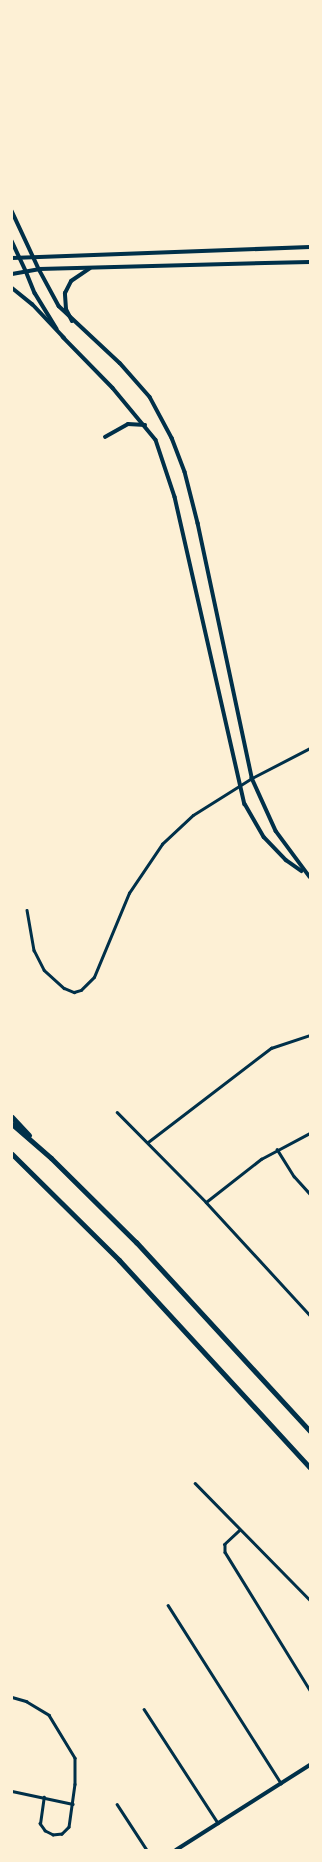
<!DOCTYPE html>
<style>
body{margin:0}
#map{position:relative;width:322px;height:1862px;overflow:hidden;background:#fdf0d5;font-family:Commissioner,sans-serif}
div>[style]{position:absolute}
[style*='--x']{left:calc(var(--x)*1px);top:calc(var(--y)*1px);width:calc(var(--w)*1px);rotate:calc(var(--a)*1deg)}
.minor>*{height:2.5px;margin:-1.25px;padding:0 1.25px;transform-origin:1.25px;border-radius:1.25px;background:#003049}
.tertiary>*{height:3.5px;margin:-1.75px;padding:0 1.75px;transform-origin:1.75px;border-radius:1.75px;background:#003049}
.secondary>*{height:3.5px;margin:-1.75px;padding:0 1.75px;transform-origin:1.75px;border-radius:1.75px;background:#003049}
.primary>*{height:4px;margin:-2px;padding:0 2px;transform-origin:2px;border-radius:2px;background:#003049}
.motorway>*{height:5px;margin:-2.5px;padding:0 2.5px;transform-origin:2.5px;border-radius:2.5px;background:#003049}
span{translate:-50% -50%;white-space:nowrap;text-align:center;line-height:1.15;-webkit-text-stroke:4px #fdf0d5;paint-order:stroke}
.frame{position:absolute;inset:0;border:13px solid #fdf0d5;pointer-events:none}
</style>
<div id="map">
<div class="minor">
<i style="--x:27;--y:910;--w:41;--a:80.1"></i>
<i style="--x:34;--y:950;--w:22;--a:63"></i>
<i style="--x:44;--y:970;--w:27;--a:42"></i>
<i style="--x:64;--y:988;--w:11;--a:22"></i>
<i style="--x:74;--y:992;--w:7;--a:-16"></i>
<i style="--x:81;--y:990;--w:18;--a:-45"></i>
<i style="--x:94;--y:977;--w:91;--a:-67.4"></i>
<i style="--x:129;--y:893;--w:59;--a:-56"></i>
<i style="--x:162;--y:844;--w:42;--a:-43.1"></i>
<i style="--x:193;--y:815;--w:70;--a:-32.1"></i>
<i style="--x:252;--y:778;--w:65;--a:-27.3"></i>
<i style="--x:117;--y:1112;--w:127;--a:45.3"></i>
<i style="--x:206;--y:1202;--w:154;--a:47.4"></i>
<i style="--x:148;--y:1142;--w:155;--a:-37.4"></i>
<i style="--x:271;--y:1048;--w:41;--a:-18.4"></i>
<i style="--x:277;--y:1149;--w:32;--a:58"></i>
<i style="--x:294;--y:1176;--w:24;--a:48"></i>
<i style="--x:206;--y:1202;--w:70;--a:-38"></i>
<i style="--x:261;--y:1159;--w:55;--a:-28"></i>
<i style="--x:195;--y:1483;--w:164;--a:45.5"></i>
<i style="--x:240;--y:1530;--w:21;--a:137"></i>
<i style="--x:225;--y:1544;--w:8;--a:90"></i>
<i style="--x:225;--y:1552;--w:162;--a:58.4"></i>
<i style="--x:168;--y:1605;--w:211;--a:57.6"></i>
<i style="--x:12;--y:1697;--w:15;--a:16"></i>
<i style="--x:26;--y:1701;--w:27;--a:31"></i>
<i style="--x:49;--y:1715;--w:50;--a:58.8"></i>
<i style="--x:75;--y:1758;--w:26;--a:90"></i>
<i style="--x:75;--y:1784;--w:43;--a:97.9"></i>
<i style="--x:69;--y:1827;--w:10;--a:135"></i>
<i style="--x:62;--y:1834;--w:9;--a:174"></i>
<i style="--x:53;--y:1835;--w:9;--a:-153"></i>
<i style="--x:45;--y:1831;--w:9;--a:-126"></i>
<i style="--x:40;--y:1824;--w:27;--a:-82"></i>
<i style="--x:144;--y:1709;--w:136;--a:57"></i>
<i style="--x:12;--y:1791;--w:62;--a:12"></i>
<i style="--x:117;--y:1804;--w:55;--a:56.9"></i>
</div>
<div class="tertiary">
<i style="--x:39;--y:269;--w:42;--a:61.6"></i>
<i style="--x:59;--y:306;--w:83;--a:43.1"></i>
<i style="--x:120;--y:363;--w:45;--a:48.6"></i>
<i style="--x:150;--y:397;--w:47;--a:61.8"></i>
<i style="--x:172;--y:438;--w:36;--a:69"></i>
<i style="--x:185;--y:472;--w:53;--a:75.7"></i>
<i style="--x:198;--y:523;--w:261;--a:78"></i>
<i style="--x:252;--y:778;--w:58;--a:65.6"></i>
<i style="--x:276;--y:831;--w:57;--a:53.5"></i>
<i style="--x:26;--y:271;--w:24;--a:68"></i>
<i style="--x:35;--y:293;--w:42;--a:58.6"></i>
<i style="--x:63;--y:337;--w:71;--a:45.6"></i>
<i style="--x:113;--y:388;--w:67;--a:50.4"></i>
<i style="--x:156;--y:440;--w:60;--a:71.6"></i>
<i style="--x:175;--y:497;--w:315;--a:77.2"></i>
<i style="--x:245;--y:804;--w:38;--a:60"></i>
<i style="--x:264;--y:837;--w:32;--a:46"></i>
<i style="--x:286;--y:860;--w:19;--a:35"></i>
<i style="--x:105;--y:437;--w:26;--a:-29"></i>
<i style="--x:128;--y:424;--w:17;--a:3"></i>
<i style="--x:176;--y:1850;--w:159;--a:-32.4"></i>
</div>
<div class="secondary">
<i style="--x:12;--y:211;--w:64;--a:65"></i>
<i style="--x:12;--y:241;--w:33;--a:65"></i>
</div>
<div class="primary">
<i style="--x:12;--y:258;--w:298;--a:-2.1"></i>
<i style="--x:12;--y:274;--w:27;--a:-10"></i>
<i style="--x:39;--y:269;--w:271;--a:-1.5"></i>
<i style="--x:12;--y:288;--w:26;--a:39"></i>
<i style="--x:32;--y:304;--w:47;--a:46.7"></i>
<i style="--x:72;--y:321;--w:13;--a:-117"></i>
<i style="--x:66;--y:309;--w:16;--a:-94"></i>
<i style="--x:65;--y:293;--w:13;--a:-63"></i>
<i style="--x:71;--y:281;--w:23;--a:-34"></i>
</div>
<div class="motorway">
<i style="--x:12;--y:1117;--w:25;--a:47"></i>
<i style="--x:12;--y:1124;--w:52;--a:41.1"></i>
<i style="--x:51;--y:1158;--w:120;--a:44.7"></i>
<i style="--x:136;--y:1242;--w:257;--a:47.4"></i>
<i style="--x:12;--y:1154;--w:151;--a:44.7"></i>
<i style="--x:119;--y:1260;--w:282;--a:47.4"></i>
</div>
<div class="frame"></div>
</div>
